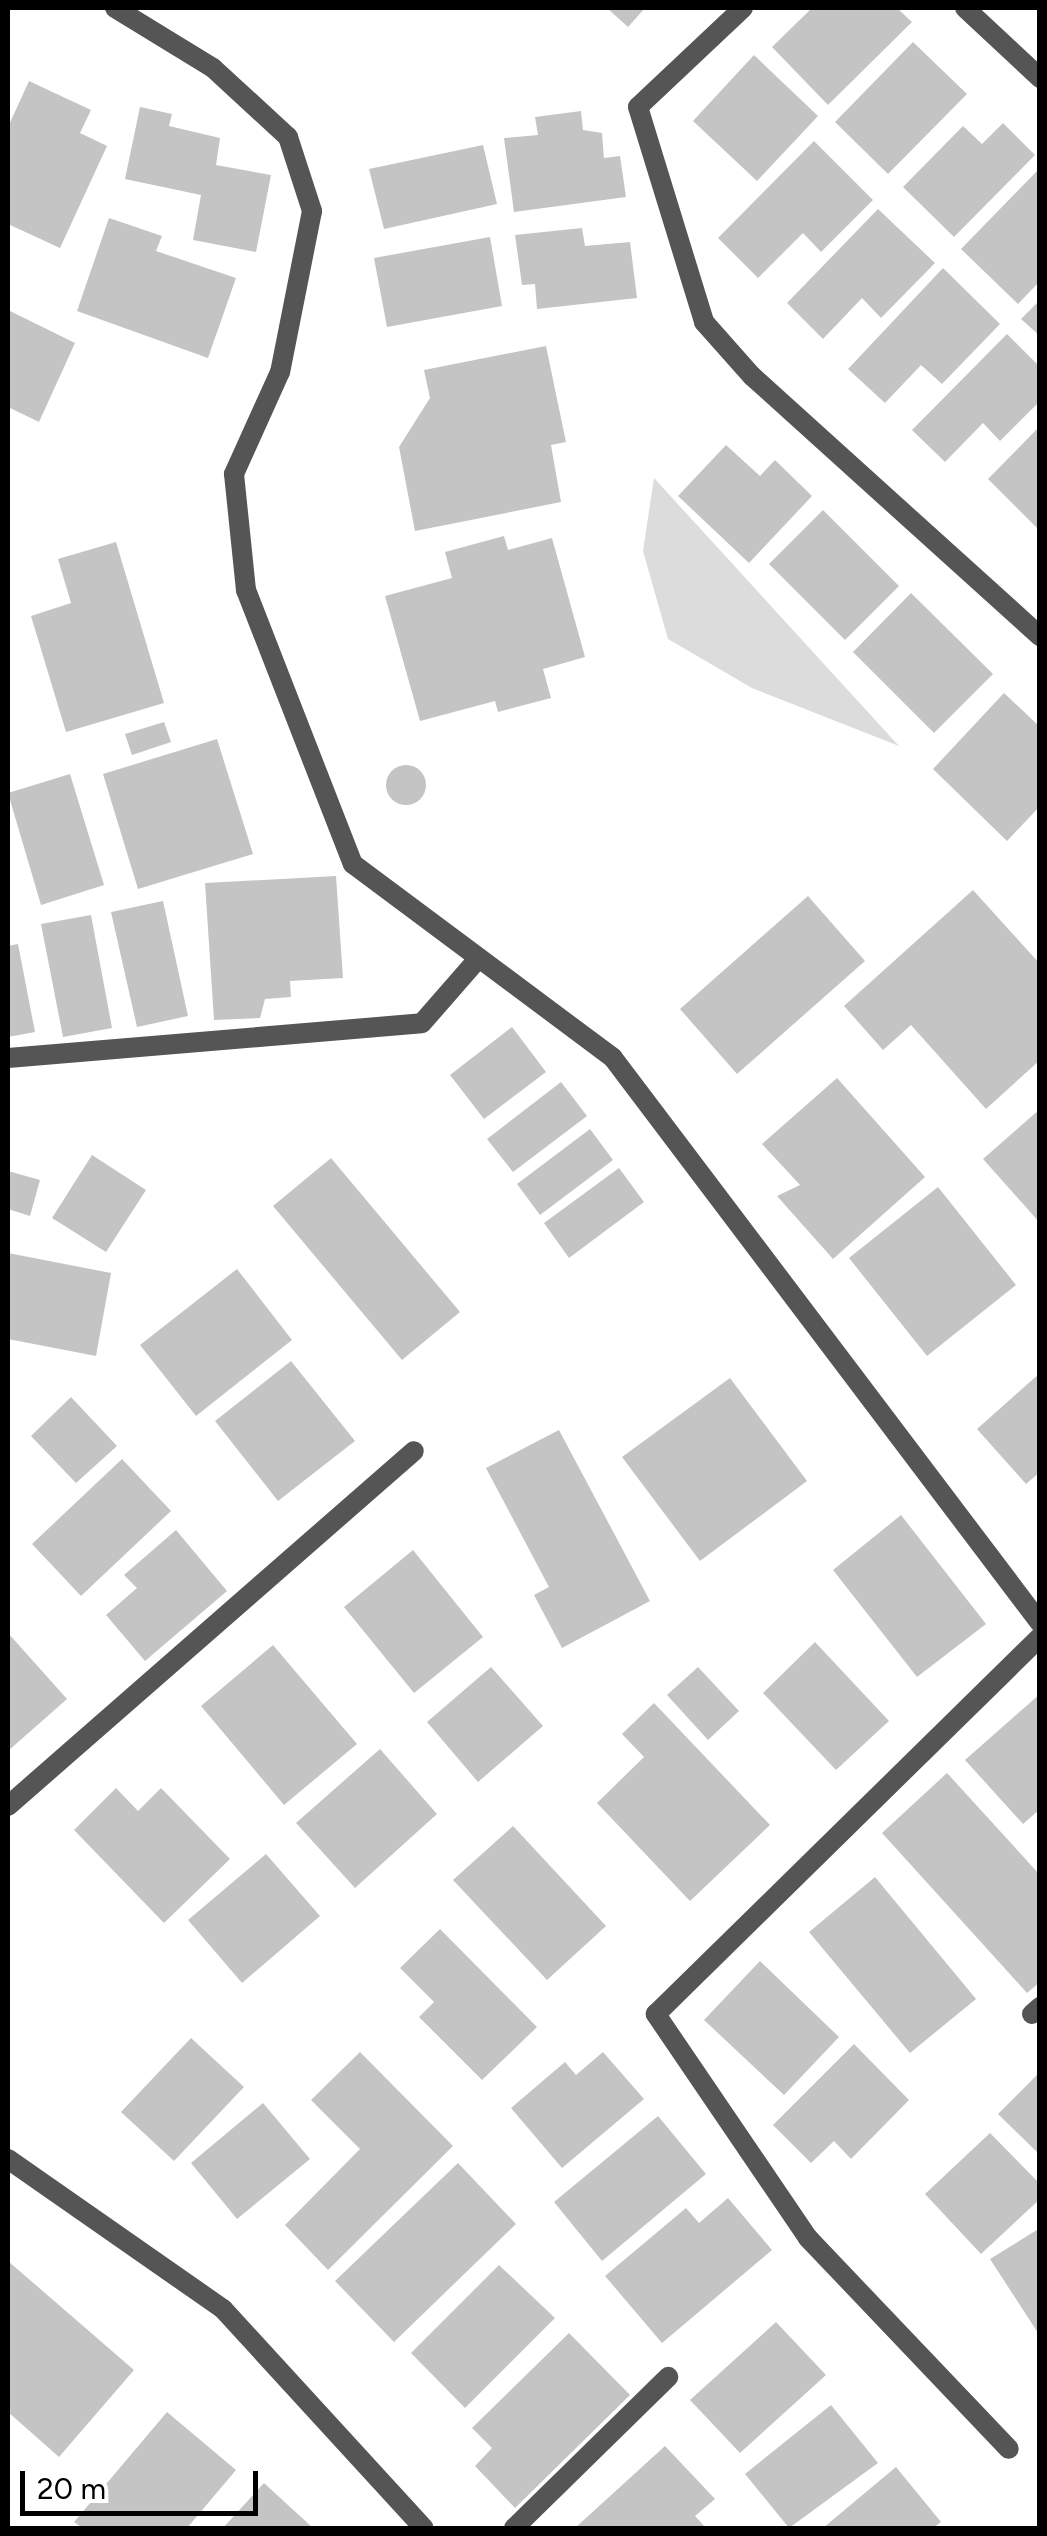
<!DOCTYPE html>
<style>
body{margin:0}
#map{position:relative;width:1047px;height:2536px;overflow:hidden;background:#fff;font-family:Figtree,sans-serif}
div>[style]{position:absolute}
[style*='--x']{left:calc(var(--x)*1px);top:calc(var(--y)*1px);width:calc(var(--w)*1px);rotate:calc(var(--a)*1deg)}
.green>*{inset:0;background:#dcdcdc}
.building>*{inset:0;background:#c4c4c4}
.round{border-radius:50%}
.service>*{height:20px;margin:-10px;padding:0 10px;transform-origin:10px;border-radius:10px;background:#555}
.minor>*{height:20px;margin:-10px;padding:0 10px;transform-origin:10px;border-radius:10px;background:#555}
span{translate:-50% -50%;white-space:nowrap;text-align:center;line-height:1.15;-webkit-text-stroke:8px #fff;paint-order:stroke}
.frame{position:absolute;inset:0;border:10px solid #000;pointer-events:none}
.scale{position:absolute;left:20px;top:2471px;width:238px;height:45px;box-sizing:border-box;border:5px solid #000;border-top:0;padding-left:12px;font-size:30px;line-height:35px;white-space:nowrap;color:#000;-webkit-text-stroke:8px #fff;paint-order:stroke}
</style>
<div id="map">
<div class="green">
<i style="clip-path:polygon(654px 478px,899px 746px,752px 688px,668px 639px,643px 551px)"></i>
</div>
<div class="building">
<i style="clip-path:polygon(607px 8px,645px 8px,628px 27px)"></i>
<i style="clip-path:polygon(812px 8px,897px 8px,912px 22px,828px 105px,772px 47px)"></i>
<i style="clip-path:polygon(913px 42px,967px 94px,888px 174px,835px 122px)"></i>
<i style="clip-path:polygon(754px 55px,818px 116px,757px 181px,693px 121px)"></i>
<i style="clip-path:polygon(29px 81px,91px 110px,80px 133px,107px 146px,60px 248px,8px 224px,8px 127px)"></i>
<i style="clip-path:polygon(140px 107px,172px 114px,169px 126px,220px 138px,216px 165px,271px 175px,256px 252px,193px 240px,201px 195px,125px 179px)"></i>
<i style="clip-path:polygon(581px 111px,583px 130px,602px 133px,604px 158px,620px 156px,626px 197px,514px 212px,504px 138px,538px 135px,535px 117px)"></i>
<i style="clip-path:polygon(1003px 123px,1035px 155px,954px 237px,903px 187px,963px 126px,982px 144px)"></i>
<i style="clip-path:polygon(814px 141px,873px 200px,821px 252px,803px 233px,758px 278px,718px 238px)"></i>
<i style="clip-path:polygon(483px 145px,497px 204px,384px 229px,369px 169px)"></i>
<i style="clip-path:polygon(1040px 168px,1040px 281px,1018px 304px,961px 249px)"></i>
<i style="clip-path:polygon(878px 209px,935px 263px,881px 318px,862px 298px,823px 339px,787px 303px)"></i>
<i style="clip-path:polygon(109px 218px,162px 236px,156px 251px,236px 278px,208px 358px,77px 311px)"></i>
<i style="clip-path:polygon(582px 228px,585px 246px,630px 242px,637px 298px,537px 309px,535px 284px,522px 285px,515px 235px)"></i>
<i style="clip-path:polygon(490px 237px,502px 306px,387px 327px,374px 258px)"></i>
<i style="clip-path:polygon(943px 268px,1000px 324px,942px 384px,921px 365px,885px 403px,848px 369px)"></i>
<i style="clip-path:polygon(1040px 300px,1040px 336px,1021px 319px)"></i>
<i style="clip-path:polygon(8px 310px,75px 343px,39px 422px,8px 407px)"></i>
<i style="clip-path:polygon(1007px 334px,1040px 367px,1040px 401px,1000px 441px,983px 423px,945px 462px,912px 430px)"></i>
<i style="clip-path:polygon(546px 346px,566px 442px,551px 445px,561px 502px,415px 531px,399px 447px,430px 398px,424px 370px)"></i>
<i style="clip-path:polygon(1040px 426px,1040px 531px,988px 479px)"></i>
<i style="clip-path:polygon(726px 445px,760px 476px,775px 460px,812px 496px,749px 563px,678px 496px)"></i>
<i style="clip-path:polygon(823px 510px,899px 586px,845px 640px,769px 564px)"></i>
<i style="clip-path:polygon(504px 536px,508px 550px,552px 538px,585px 657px,543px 669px,551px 698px,498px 712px,495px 701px,420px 721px,385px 596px,452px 578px,445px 552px)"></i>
<i style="clip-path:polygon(116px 542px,164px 703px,66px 732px,31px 616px,71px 603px,58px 559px)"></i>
<i style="clip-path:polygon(911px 593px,993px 674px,934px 733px,853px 652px)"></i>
<i style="clip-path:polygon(1004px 693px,1040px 727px,1040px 806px,1007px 841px,933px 769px)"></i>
<i style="clip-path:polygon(164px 722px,171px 742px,132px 755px,125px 734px)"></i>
<i style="clip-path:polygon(217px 739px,253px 854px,138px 889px,103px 774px)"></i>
<i class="round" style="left:386px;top:765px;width:40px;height:40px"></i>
<i style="clip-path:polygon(70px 774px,104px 885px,41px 905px,8px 793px)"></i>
<i style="clip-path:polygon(336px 876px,343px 978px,290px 981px,291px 997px,265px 999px,260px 1018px,214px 1020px,205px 883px)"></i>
<i style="clip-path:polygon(973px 890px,1040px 964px,1040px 1060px,986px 1109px,911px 1025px,883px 1050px,844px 1006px)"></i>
<i style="clip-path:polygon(808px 896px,865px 961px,737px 1074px,680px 1009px)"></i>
<i style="clip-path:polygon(163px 901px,188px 1016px,137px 1027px,111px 912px)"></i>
<i style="clip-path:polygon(91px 915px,112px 1028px,63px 1037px,41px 924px)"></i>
<i style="clip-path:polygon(18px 944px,35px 1032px,8px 1037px,8px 946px)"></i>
<i style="clip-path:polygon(512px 1027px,546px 1072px,484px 1119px,450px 1075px)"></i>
<i style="clip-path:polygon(837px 1078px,925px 1177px,833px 1259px,777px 1196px,800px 1185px,762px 1144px)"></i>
<i style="clip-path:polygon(561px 1082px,587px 1116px,513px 1172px,487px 1139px)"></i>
<i style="clip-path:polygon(1040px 1109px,1040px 1223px,983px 1159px)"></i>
<i style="clip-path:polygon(590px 1129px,613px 1160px,540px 1215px,517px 1184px)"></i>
<i style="clip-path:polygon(92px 1155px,146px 1190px,106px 1252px,52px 1218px)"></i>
<i style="clip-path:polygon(331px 1158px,460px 1312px,402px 1360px,273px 1206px)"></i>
<i style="clip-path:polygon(619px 1168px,644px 1202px,569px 1258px,544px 1223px)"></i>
<i style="clip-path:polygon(8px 1171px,40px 1180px,30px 1216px,8px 1209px)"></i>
<i style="clip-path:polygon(938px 1187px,1016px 1285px,927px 1356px,849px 1258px)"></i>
<i style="clip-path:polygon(8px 1253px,111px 1273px,96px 1356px,8px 1339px)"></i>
<i style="clip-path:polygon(237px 1269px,292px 1340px,196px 1416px,140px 1345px)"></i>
<i style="clip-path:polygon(291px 1361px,355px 1441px,278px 1501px,215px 1421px)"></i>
<i style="clip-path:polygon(1040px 1373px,1040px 1472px,1026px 1484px,977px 1429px)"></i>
<i style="clip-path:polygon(730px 1378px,807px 1481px,700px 1561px,622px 1457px)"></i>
<i style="clip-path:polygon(71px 1397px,117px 1446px,76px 1483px,31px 1436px)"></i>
<i style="clip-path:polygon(559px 1430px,650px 1601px,562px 1648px,534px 1595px,549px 1587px,486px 1468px)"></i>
<i style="clip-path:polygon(122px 1459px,171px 1511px,81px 1596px,32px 1544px)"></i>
<i style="clip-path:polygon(901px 1515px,986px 1624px,917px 1677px,833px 1570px)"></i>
<i style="clip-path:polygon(176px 1530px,227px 1591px,145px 1661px,106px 1615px,137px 1588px,124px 1575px)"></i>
<i style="clip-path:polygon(413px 1550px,483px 1637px,414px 1693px,344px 1607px)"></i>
<i style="clip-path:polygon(8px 1633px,67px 1699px,8px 1751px)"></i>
<i style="clip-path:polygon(815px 1642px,889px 1721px,836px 1770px,763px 1693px)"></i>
<i style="clip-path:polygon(273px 1645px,357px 1744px,284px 1805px,201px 1706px)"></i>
<i style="clip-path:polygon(491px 1667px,543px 1726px,478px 1782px,427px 1722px)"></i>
<i style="clip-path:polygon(698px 1667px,739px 1711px,708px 1740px,667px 1695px)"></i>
<i style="clip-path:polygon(1040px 1694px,1040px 1809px,1023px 1824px,965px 1760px)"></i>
<i style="clip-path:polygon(654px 1703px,770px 1825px,690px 1901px,597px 1803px,644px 1757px,622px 1734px)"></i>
<i style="clip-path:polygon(380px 1749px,437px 1814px,355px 1888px,296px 1823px)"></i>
<i style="clip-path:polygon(947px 1773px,1040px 1875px,1040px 1982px,1027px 1993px,882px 1833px)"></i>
<i style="clip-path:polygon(116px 1788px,138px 1811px,161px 1788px,230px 1859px,164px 1923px,74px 1830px)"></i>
<i style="clip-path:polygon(513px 1826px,606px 1926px,547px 1980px,453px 1880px)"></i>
<i style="clip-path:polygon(266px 1854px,320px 1916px,242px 1983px,188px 1920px)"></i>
<i style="clip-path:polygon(875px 1877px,976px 1999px,910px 2053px,809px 1932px)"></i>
<i style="clip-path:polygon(440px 1929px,537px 2027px,482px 2080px,419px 2017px,434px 2002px,400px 1968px)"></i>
<i style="clip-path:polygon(760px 1961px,839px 2037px,784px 2095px,704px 2020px)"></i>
<i style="clip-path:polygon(191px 2038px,244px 2087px,174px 2161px,121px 2112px)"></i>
<i style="clip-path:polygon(854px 2044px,909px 2100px,851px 2159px,834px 2141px,811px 2163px,773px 2125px)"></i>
<i style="clip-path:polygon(360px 2052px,453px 2146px,328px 2270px,285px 2225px,360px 2149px,311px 2100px)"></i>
<i style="clip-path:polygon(603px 2052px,644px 2099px,562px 2168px,511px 2108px,565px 2062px,576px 2075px)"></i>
<i style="clip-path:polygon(1040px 2072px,1040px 2155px,998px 2114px)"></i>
<i style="clip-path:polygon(263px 2103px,310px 2159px,237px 2219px,191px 2163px)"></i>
<i style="clip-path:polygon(658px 2116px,706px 2174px,602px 2261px,554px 2202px)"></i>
<i style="clip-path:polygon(990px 2133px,1040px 2184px,1040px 2199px,981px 2254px,925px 2194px)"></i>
<i style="clip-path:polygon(458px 2163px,516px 2224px,394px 2342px,335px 2281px)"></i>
<i style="clip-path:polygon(728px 2198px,772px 2250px,662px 2343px,605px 2276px,686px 2208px,699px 2223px)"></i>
<i style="clip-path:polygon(1040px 2228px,1040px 2336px,990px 2259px)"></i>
<i style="clip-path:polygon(8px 2261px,134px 2370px,59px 2457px,8px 2412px)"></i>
<i style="clip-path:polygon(499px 2265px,555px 2318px,465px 2408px,411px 2353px)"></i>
<i style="clip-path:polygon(776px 2322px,826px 2375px,740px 2453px,690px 2400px)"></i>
<i style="clip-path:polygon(569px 2333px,630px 2395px,515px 2508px,475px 2466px,492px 2448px,472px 2428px)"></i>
<i style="clip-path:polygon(831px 2405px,878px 2463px,789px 2528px,745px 2474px)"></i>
<i style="clip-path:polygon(167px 2412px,236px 2470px,187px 2528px,82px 2528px,74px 2522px)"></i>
<i style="clip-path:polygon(665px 2446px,715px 2499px,695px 2516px,706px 2528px,575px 2528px)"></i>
<i style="clip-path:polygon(896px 2467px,941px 2522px,933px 2528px,823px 2528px)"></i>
<i style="clip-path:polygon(264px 2483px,313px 2528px,223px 2528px)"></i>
</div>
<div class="service">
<i style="--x:808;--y:2238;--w:291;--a:46.4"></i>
</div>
<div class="minor">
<i style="--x:115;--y:8;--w:115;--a:31.5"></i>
<i style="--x:213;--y:68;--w:102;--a:42.6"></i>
<i style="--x:288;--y:137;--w:78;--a:72"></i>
<i style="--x:312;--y:211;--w:164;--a:101.2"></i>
<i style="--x:280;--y:372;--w:112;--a:114.3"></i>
<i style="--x:234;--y:474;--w:117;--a:84.1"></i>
<i style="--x:246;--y:590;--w:294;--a:68.7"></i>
<i style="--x:353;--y:864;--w:324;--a:36.7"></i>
<i style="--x:613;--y:1058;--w:708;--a:52.92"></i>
<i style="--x:743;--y:8;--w:144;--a:136.7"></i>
<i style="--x:638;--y:107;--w:225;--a:72.9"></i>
<i style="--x:704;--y:322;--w:72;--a:48.4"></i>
<i style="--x:752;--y:376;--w:388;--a:42.1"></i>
<i style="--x:965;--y:8;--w:103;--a:43"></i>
<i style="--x:8;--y:1058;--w:415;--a:-4.8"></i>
<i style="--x:422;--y:1023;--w:82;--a:-48.9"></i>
<i style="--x:8;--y:1806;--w:539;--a:-41.17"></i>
<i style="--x:1032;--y:2014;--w:11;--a:-41"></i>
<i style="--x:8;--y:2159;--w:262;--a:34.9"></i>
<i style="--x:223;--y:2309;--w:297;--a:47.5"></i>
<i style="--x:808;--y:2238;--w:271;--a:-124.2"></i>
<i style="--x:656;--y:2014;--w:538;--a:-44.47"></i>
<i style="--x:514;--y:2528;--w:216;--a:-44.4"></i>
</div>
<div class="frame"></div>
<div class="scale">20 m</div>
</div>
